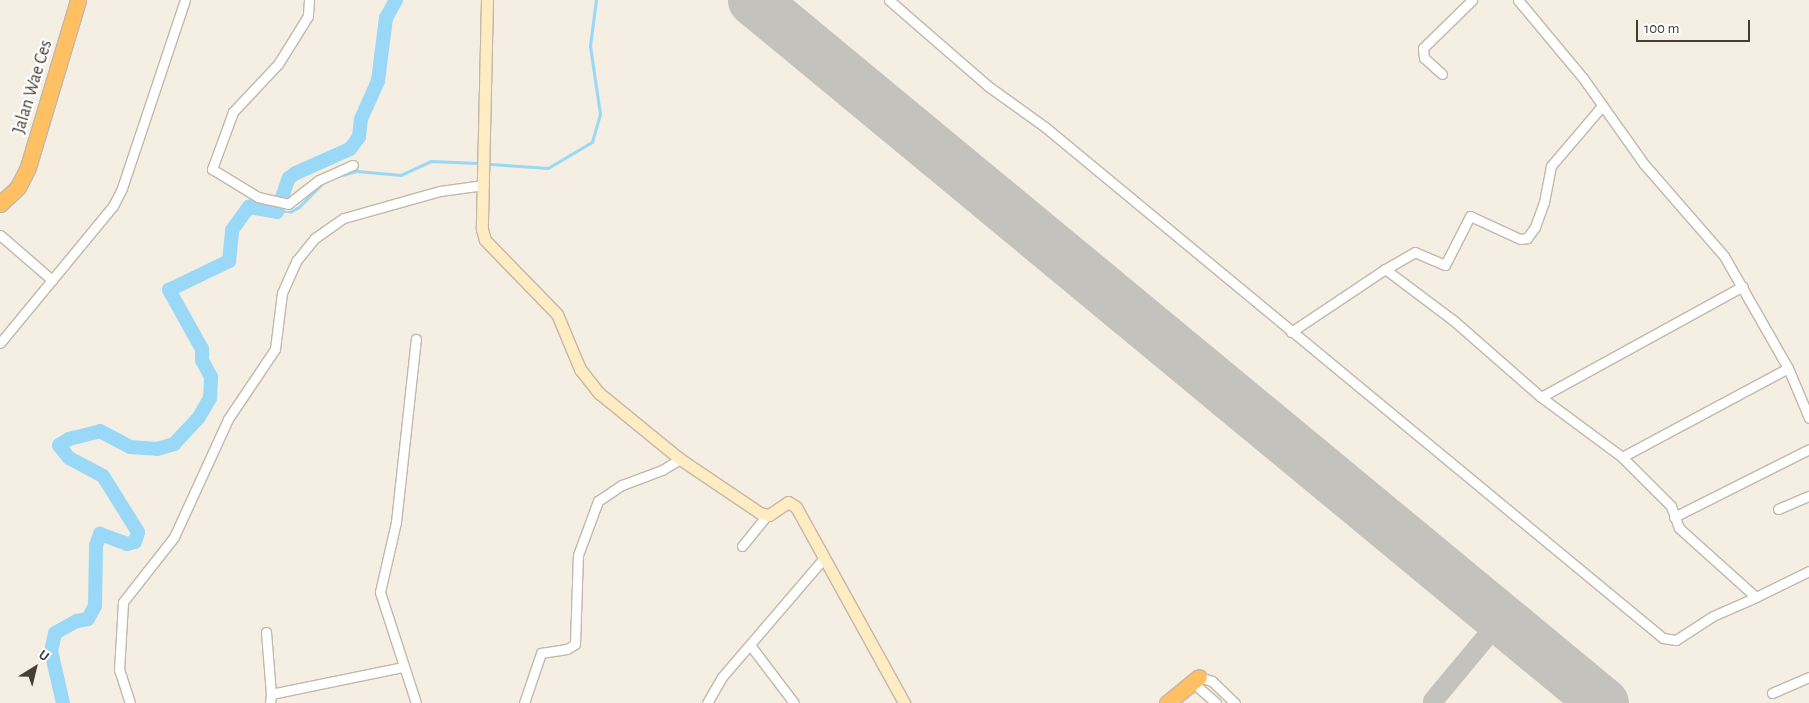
<!DOCTYPE html>
<style>
body{margin:0}
#map{position:relative;width:1809px;height:703px;overflow:hidden;background:#f4eee3;font-family:"Alegreya Sans",sans-serif}
div>[style]{position:absolute}
[style*='--x']{left:calc(var(--x)*1px);top:calc(var(--y)*1px);width:calc(var(--w)*1px);rotate:calc(var(--a)*1deg)}
.stream>*{height:2.5px;margin:-1.25px;padding:0 1.25px;transform-origin:1.25px;border-radius:1.25px;background:#99d8f7}
.river>*{height:14px;margin:-7px;padding:0 7px;transform-origin:7px;border-radius:7px;background:#99d8f7}
.taxiway>*{height:20px;margin:-10px;padding:0 10px;transform-origin:10px;border-radius:10px;background:#c4c2bc}
.runway>*{height:51px;margin:-25.5px;padding:0 25.5px;transform-origin:25.5px;border-radius:25.5px;background:#c4c2bc}
.roads{filter:drop-shadow(1px 0 #c3b8a8) drop-shadow(-1px 0 #c3b8a8) drop-shadow(0 1px #c3b8a8) drop-shadow(0 -1px #c3b8a8)}
.street>*{height:9px;margin:-4.5px;padding:0 4.5px;transform-origin:4.5px;border-radius:4.5px;background:#fff}
.secondary>*{height:11px;margin:-5.5px;padding:0 5.5px;transform-origin:5.5px;border-radius:5.5px;background:#ffecc2}
.highway>*{height:15px;margin:-7.5px;padding:0 7.5px;transform-origin:7.5px;border-radius:7.5px;background:#ffbf63}
span{translate:-50% -50%;white-space:nowrap;text-align:center;line-height:1.15;-webkit-text-stroke:4.5px #fff;paint-order:stroke}
.street-label{font-size:18px;color:#463d33}
.north{position:absolute;left:10px;top:643px;width:50px;height:50px;-webkit-text-stroke:4px #fff;paint-order:stroke;rotate:36deg;font-size:14px;font-weight:700;line-height:20px;text-align:center;color:#463d33}
.north::after{content:'';display:block;margin:auto;width:18px;height:22px;background:#463d33;clip-path:polygon(50% 0,100% 100%,50% 72%,0 100%)}
.scale{position:absolute;left:1636px;top:20px;width:114px;height:22px;box-sizing:border-box;border:2px solid #463d33;border-top:0;padding-left:6px;font-size:15px;line-height:18px;white-space:nowrap;color:#463d33;-webkit-text-stroke:4px #fff;paint-order:stroke}
</style>
<div id="map">
<div class="stream">
<i style="--x:491;--y:164;--w:57;--a:4"></i>
<i style="--x:548;--y:168;--w:51;--a:-30.6"></i>
<i style="--x:592;--y:142;--w:29;--a:-74"></i>
<i style="--x:600;--y:114;--w:69;--a:-98.4"></i>
<i style="--x:590;--y:46;--w:46;--a:-82.6"></i>
<i style="--x:342;--y:175;--w:16;--a:-15"></i>
<i style="--x:357;--y:171;--w:44;--a:5.2"></i>
<i style="--x:401;--y:175;--w:33;--a:-25"></i>
<i style="--x:431;--y:161;--w:47;--a:2.4"></i>
<i style="--x:277;--y:212;--w:13;--a:0"></i>
<i style="--x:290;--y:212;--w:10;--a:-29"></i>
<i style="--x:299;--y:207;--w:34;--a:-45"></i>
</div>
<div class="river">
<i style="--x:63;--y:703;--w:53;--a:-103"></i>
<i style="--x:51;--y:651;--w:18;--a:-77"></i>
<i style="--x:55;--y:633;--w:25;--a:-29"></i>
<i style="--x:77;--y:621;--w:11;--a:-10"></i>
<i style="--x:88;--y:619;--w:15;--a:-62"></i>
<i style="--x:95;--y:606;--w:60;--a:-89"></i>
<i style="--x:96;--y:546;--w:13;--a:-72"></i>
<i style="--x:100;--y:534;--w:29;--a:20"></i>
<i style="--x:127;--y:544;--w:8;--a:-14"></i>
<i style="--x:135;--y:542;--w:10;--a:-73"></i>
<i style="--x:138;--y:532;--w:66;--a:-122"></i>
<i style="--x:103;--y:476;--w:38;--a:-152"></i>
<i style="--x:69;--y:458;--w:16;--a:-128"></i>
<i style="--x:59;--y:445;--w:12;--a:-31"></i>
<i style="--x:69;--y:439;--w:32;--a:-14"></i>
<i style="--x:100;--y:431;--w:34;--a:28"></i>
<i style="--x:130;--y:447;--w:27;--a:4"></i>
<i style="--x:157;--y:449;--w:18;--a:-16"></i>
<i style="--x:174;--y:444;--w:37;--a:-47"></i>
<i style="--x:199;--y:417;--w:22;--a:-60"></i>
<i style="--x:210;--y:398;--w:21;--a:-87"></i>
<i style="--x:211;--y:377;--w:19;--a:-118"></i>
<i style="--x:202;--y:360;--w:11;--a:-90"></i>
<i style="--x:202;--y:349;--w:68;--a:-119.2"></i>
<i style="--x:169;--y:290;--w:67;--a:-25.8"></i>
<i style="--x:229;--y:261;--w:31;--a:-84"></i>
<i style="--x:232;--y:230;--w:29;--a:-54"></i>
<i style="--x:249;--y:207;--w:28;--a:10"></i>
<i style="--x:277;--y:212;--w:36;--a:-71"></i>
<i style="--x:289;--y:178;--w:9;--a:-36"></i>
<i style="--x:296;--y:173;--w:59;--a:-24"></i>
<i style="--x:350;--y:149;--w:15;--a:-53"></i>
<i style="--x:359;--y:137;--w:18;--a:-84"></i>
<i style="--x:361;--y:119;--w:42;--a:-65.9"></i>
<i style="--x:378;--y:81;--w:64;--a:-82.8"></i>
<i style="--x:386;--y:18;--w:21;--a:-61"></i>
</div>
<div class="taxiway">
<i style="--x:1482;--y:603;--w:17;--a:62"></i>
<i style="--x:1490;--y:618;--w:17;--a:97"></i>
<i style="--x:1433;--y:701;--w:86;--a:-50.2"></i>
<i style="--x:1488;--y:635;--w:15;--a:-23"></i>
<i style="--x:1502;--y:629;--w:16;--a:14"></i>
</div>
<div class="runway">
<i style="--x:753;--y:0;--w:1103;--a:39.59"></i>
</div>
<div class="roads">
<div class="street">
<i style="--x:309;--y:0;--w:16;--a:94"></i>
<i style="--x:308;--y:16;--w:57;--a:122"></i>
<i style="--x:278;--y:64;--w:66;--a:133.2"></i>
<i style="--x:233;--y:112;--w:61;--a:110.2"></i>
<i style="--x:212;--y:169;--w:54;--a:31.3"></i>
<i style="--x:258;--y:197;--w:31;--a:13"></i>
<i style="--x:288;--y:204;--w:39;--a:-38"></i>
<i style="--x:319;--y:180;--w:37;--a:-24"></i>
<i style="--x:889;--y:0;--w:131;--a:41"></i>
<i style="--x:988;--y:86;--w:70;--a:35.7"></i>
<i style="--x:1045;--y:127;--w:802;--a:39.59"></i>
<i style="--x:1663;--y:638;--w:13;--a:9"></i>
<i style="--x:1676;--y:640;--w:44;--a:-33"></i>
<i style="--x:1713;--y:616;--w:47;--a:-23.8"></i>
<i style="--x:1518;--y:0;--w:102;--a:50.2"></i>
<i style="--x:1583;--y:78;--w:105;--a:54.7"></i>
<i style="--x:1644;--y:164;--w:122;--a:49"></i>
<i style="--x:1724;--y:256;--w:129;--a:60.3"></i>
<i style="--x:1788;--y:368;--w:54;--a:67.2"></i>
<i style="--x:1442;--y:74;--w:24;--a:-138"></i>
<i style="--x:1424;--y:58;--w:10;--a:-96"></i>
<i style="--x:1423;--y:48;--w:69;--a:-44.4"></i>
<i style="--x:1602;--y:106;--w:79;--a:130.4"></i>
<i style="--x:1551;--y:166;--w:37;--a:101"></i>
<i style="--x:1544;--y:202;--w:27;--a:110"></i>
<i style="--x:1535;--y:227;--w:14;--a:126"></i>
<i style="--x:1527;--y:238;--w:7;--a:172"></i>
<i style="--x:1520;--y:239;--w:55;--a:-155.3"></i>
<i style="--x:1470;--y:216;--w:55;--a:117"></i>
<i style="--x:1445;--y:265;--w:33;--a:-157"></i>
<i style="--x:1415;--y:252;--w:34;--a:150"></i>
<i style="--x:1385;--y:269;--w:85;--a:36.9"></i>
<i style="--x:1453;--y:320;--w:117;--a:41.2"></i>
<i style="--x:1541;--y:397;--w:230;--a:-28.8"></i>
<i style="--x:0;--y:235;--w:69;--a:40.9"></i>
<i style="--x:1291;--y:332;--w:113;--a:-33.8"></i>
<i style="--x:0;--y:343;--w:178;--a:-50.5"></i>
<i style="--x:113;--y:206;--w:20;--a:-63"></i>
<i style="--x:122;--y:188;--w:198;--a:-71.5"></i>
<i style="--x:1541;--y:397;--w:101;--a:36.5"></i>
<i style="--x:1622;--y:457;--w:69;--a:45"></i>
<i style="--x:1671;--y:506;--w:23;--a:70"></i>
<i style="--x:1679;--y:528;--w:103;--a:41.9"></i>
<i style="--x:1756;--y:597;--w:59;--a:-26.1"></i>
<i style="--x:1622;--y:457;--w:188;--a:-28.2"></i>
<i style="--x:1778;--y:509;--w:34;--a:-23"></i>
<i style="--x:1674;--y:517;--w:151;--a:-26.7"></i>
<i style="--x:742;--y:546;--w:40;--a:-51"></i>
<i style="--x:266;--y:632;--w:62;--a:85.4"></i>
<i style="--x:750;--y:645;--w:73;--a:52.8"></i>
<i style="--x:1199;--y:677;--w:14;--a:17"></i>
<i style="--x:1212;--y:681;--w:32;--a:44"></i>
<i style="--x:1199;--y:688;--w:23;--a:41"></i>
<i style="--x:1772;--y:693;--w:40;--a:-23.4"></i>
<i style="--x:130;--y:703;--w:35;--a:-108"></i>
<i style="--x:119;--y:670;--w:68;--a:-86.6"></i>
<i style="--x:123;--y:602;--w:83;--a:-51.9"></i>
<i style="--x:174;--y:537;--w:130;--a:-65.4"></i>
<i style="--x:228;--y:419;--w:84;--a:-56.1"></i>
<i style="--x:275;--y:349;--w:56;--a:-82.9"></i>
<i style="--x:282;--y:293;--w:36;--a:-66"></i>
<i style="--x:297;--y:260;--w:28;--a:-51"></i>
<i style="--x:315;--y:238;--w:35;--a:-35"></i>
<i style="--x:344;--y:218;--w:100;--a:-15.7"></i>
<i style="--x:440;--y:191;--w:44;--a:-7.8"></i>
<i style="--x:270;--y:703;--w:9;--a:-84"></i>
<i style="--x:271;--y:694;--w:135;--a:-11.6"></i>
<i style="--x:416;--y:703;--w:117;--a:-108"></i>
<i style="--x:380;--y:592;--w:72;--a:-77.1"></i>
<i style="--x:396;--y:522;--w:184;--a:-83.8"></i>
<i style="--x:524;--y:703;--w:53;--a:-71.2"></i>
<i style="--x:541;--y:653;--w:26;--a:-9"></i>
<i style="--x:567;--y:649;--w:9;--a:-32"></i>
<i style="--x:575;--y:644;--w:89;--a:-88.1"></i>
<i style="--x:578;--y:555;--w:58;--a:-69.7"></i>
<i style="--x:598;--y:501;--w:29;--a:-34"></i>
<i style="--x:622;--y:485;--w:43;--a:-20.6"></i>
<i style="--x:662;--y:470;--w:21;--a:-31"></i>
<i style="--x:707;--y:703;--w:30;--a:-60"></i>
<i style="--x:722;--y:677;--w:157;--a:-49.4"></i>
</div>
<div class="secondary">
<i style="--x:487;--y:0;--w:229;--a:91.3"></i>
<i style="--x:482;--y:229;--w:11;--a:75"></i>
<i style="--x:485;--y:240;--w:103;--a:45.8"></i>
<i style="--x:557;--y:314;--w:60;--a:67.3"></i>
<i style="--x:580;--y:369;--w:31;--a:52"></i>
<i style="--x:599;--y:393;--w:104;--a:39.2"></i>
<i style="--x:680;--y:459;--w:97;--a:34"></i>
<i style="--x:760;--y:513;--w:9;--a:13"></i>
<i style="--x:769;--y:515;--w:23;--a:-34"></i>
<i style="--x:788;--y:502;--w:9;--a:32"></i>
<i style="--x:796;--y:507;--w:224;--a:61.1"></i>
</div>
<div class="highway">
<i style="--x:0;--y:204;--w:25;--a:-43"></i>
<i style="--x:18;--y:187;--w:22;--a:-63"></i>
<i style="--x:28;--y:167;--w:174;--a:-73.3"></i>
<i style="--x:1167;--y:703;--w:41;--a:-39.1"></i>
</div>
</div>
<div class="street-label">
<span style="left:33px;top:87px;rotate:-73deg">Jalan Wae Ces</span>
</div>
<div class="north">U</div>
<div class="scale">100 m</div>
</div>
